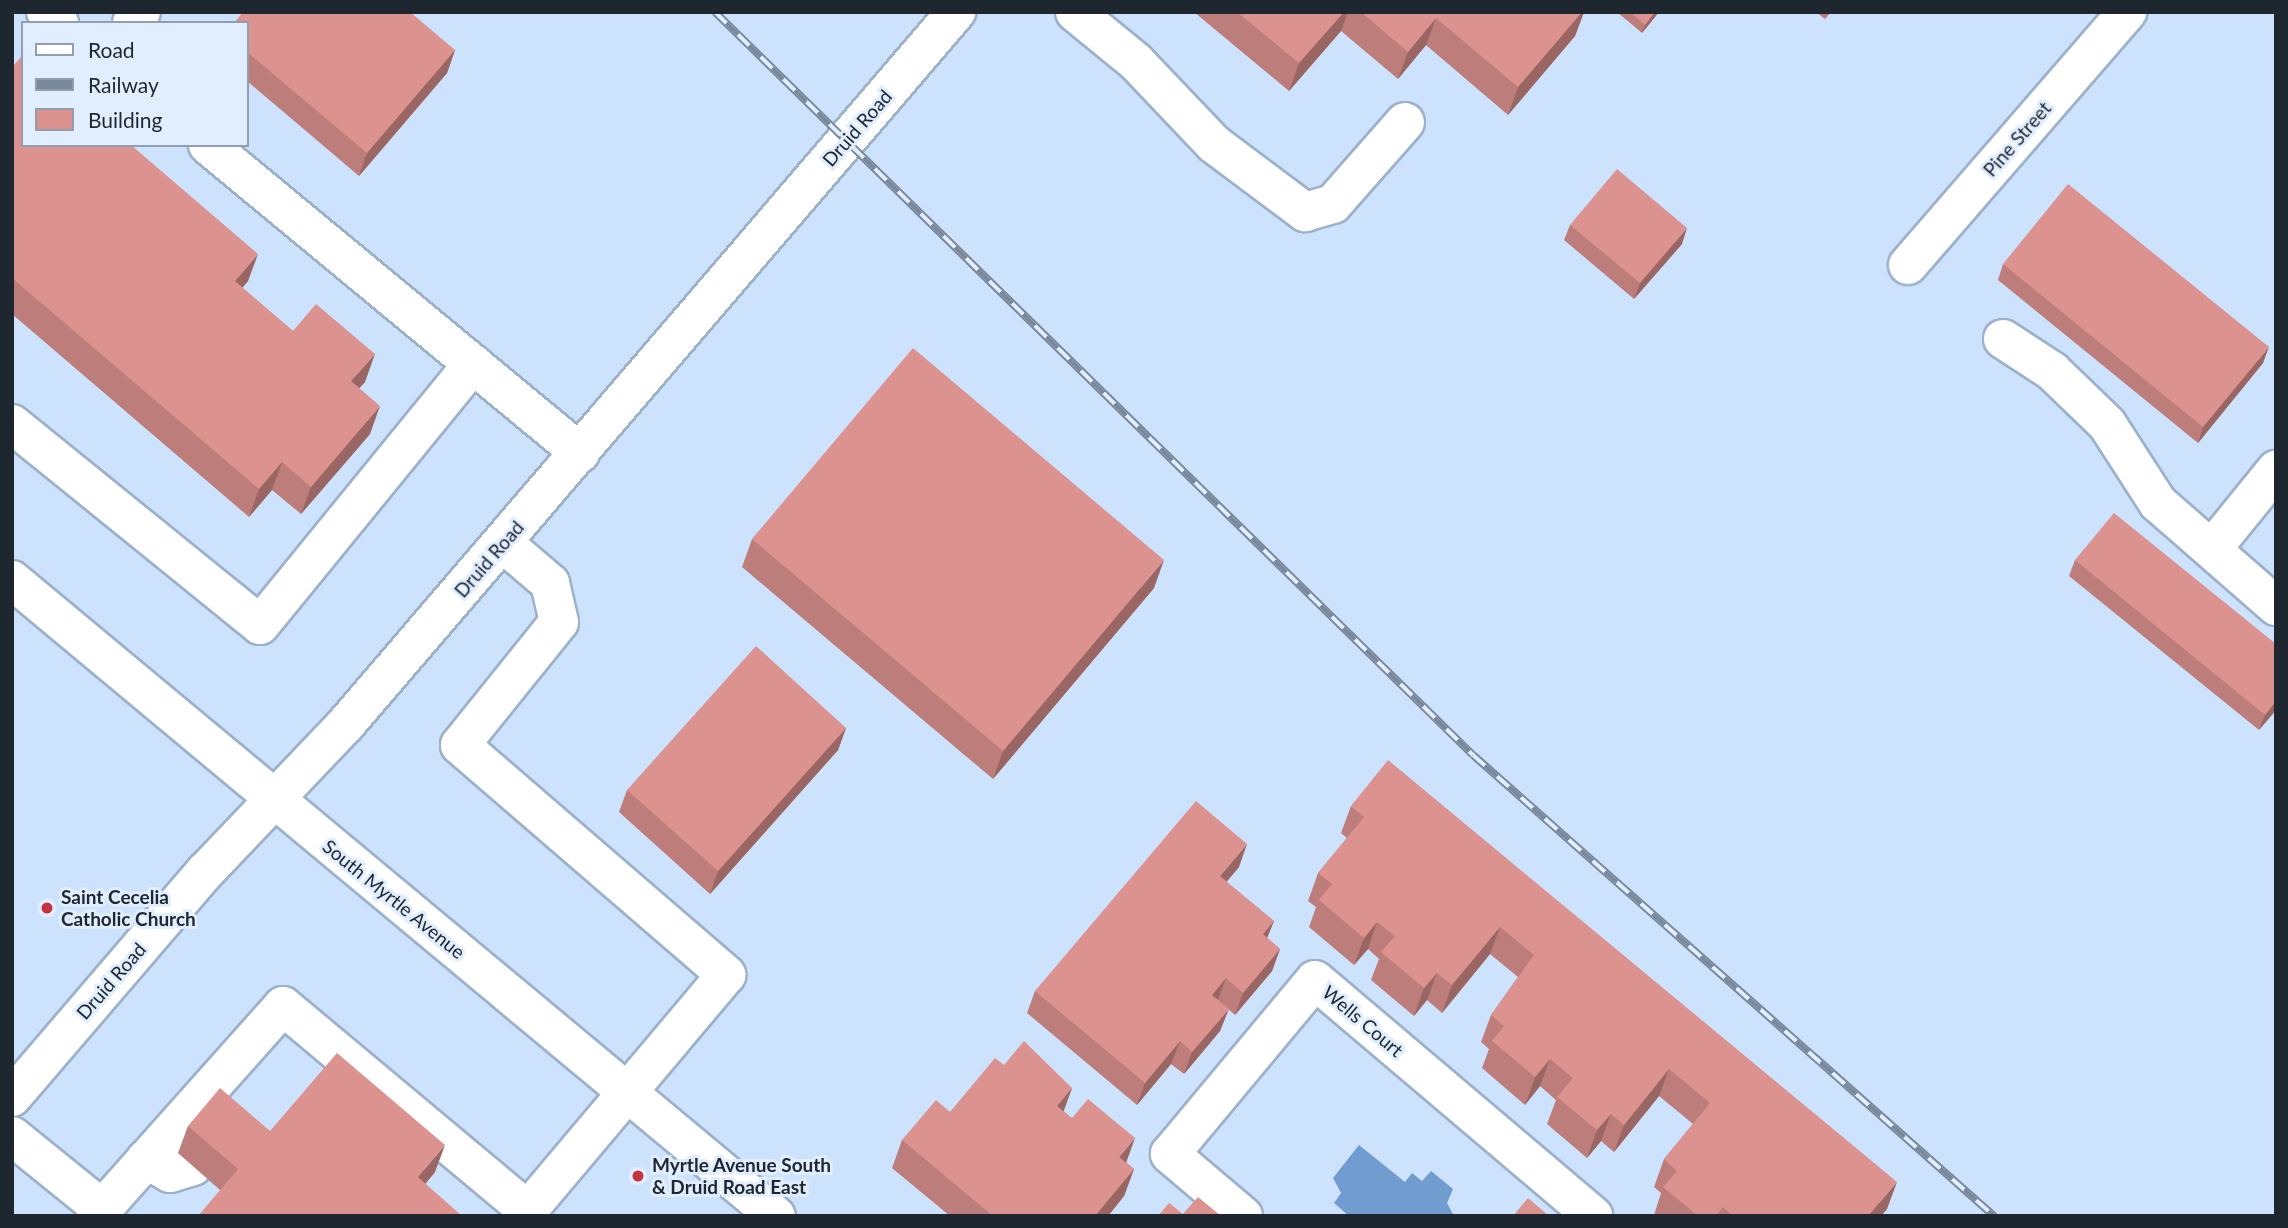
<!DOCTYPE html>
<style>
body{margin:0}
#map{position:relative;width:2288px;height:1228px;overflow:hidden;background:#cce2fd;font-family:Lato,sans-serif}
div>[style]{position:absolute}
[style*='--x']{left:calc(var(--x)*1px);top:calc(var(--y)*1px);width:calc(var(--w)*1px);rotate:calc(var(--a)*1deg)}
.water>*{inset:0;background:#709cd0}
.roads{filter:drop-shadow(2px 0 #9cb1ca) drop-shadow(-2px 0 #9cb1ca) drop-shadow(0 2px #9cb1ca) drop-shadow(0 -2px #9cb1ca)}
.minor>*{height:38px;margin:-19px;padding:0 19px;transform-origin:19px;border-radius:19px;background:#fff}
.major>*{height:38px;margin:-19px;padding:0 19px;transform-origin:19px;border-radius:19px;background:#fff}
.rail>*{height:8px;margin-top:-4px;transform-origin:0;background:repeating-linear-gradient(90deg,#e1eeff 0 16px,#79889b 0 32px);box-sizing:border-box;border-block:2px solid #79889b}
.wall>*{inset:0;background:#bd7e7b}
.shaded-wall>*{inset:0;background:#9a6664}
.building>*{inset:0;background:#dc928f}
.dots>*{width:19px;height:19px;translate:-50% -50%;box-sizing:border-box;border:4px solid #e1eeff;border-radius:50%}
span{translate:-50% -50%;white-space:nowrap;text-align:center;line-height:1.15;-webkit-text-stroke:6px #e1eeff;paint-order:stroke}
.street-label{font-size:19px;color:#1e2630}
.poi-label{font-size:19px;color:#1e2630;font-weight:700}
.left{translate:0 -50%;text-align:left}
.frame{position:absolute;inset:0;border:14px solid #1e2630;pointer-events:none}
.legend{position:absolute;left:21px;top:21px;width:228px;height:126px;box-sizing:border-box;background:#e1eeff;border:2px solid #939eac;margin:0;padding:9px 12px;list-style:none;font-size:21px;color:#1e2630}
.legend li{display:flex;align-items:center;gap:14px;height:35px}
.legend b{width:35px;border:2px solid #939eac}
</style>
<div id="map">
<div class="water">
<i style="clip-path:polygon(1359px 1145px,1405px 1182px,1412px 1173px,1422px 1181px,1431px 1171px,1453px 1189px,1447px 1203px,1454px 1216px,1349px 1216px,1334px 1203px,1341px 1193px,1333px 1178px)"></i>
</div>
<div class="roads">
<div class="minor">
<i style="--x:46;--y:12;--w:17;--a:40"></i>
<i style="--x:1075;--y:12;--w:79;--a:39.3"></i>
<i style="--x:1136;--y:62;--w:113;--a:46.4"></i>
<i style="--x:1214;--y:144;--w:114;--a:36.8"></i>
<i style="--x:1305;--y:212;--w:29;--a:-16"></i>
<i style="--x:1333;--y:204;--w:109;--a:-48.7"></i>
<i style="--x:132;--y:23;--w:14;--a:-51"></i>
<i style="--x:208;--y:145;--w:483;--a:39.6"></i>
<i style="--x:1908;--y:265;--w:335;--a:-49.1"></i>
<i style="--x:2003;--y:339;--w:59;--a:33.1"></i>
<i style="--x:2052;--y:371;--w:76;--a:43.9"></i>
<i style="--x:2107;--y:424;--w:94;--a:57.2"></i>
<i style="--x:2158;--y:503;--w:157;--a:41.1"></i>
<i style="--x:12;--y:424;--w:319;--a:39"></i>
<i style="--x:260;--y:625;--w:337;--a:-50.8"></i>
<i style="--x:503;--y:543;--w:62;--a:40.4"></i>
<i style="--x:550;--y:583;--w:40;--a:77"></i>
<i style="--x:559;--y:622;--w:158;--a:128.8"></i>
<i style="--x:460;--y:745;--w:352;--a:40.8"></i>
<i style="--x:726;--y:975;--w:315;--a:130.1"></i>
<i style="--x:2212;--y:549;--w:102;--a:-51"></i>
<i style="--x:12;--y:1097;--w:298;--a:-49.4"></i>
<i style="--x:206;--y:871;--w:203;--a:-46.4"></i>
<i style="--x:346;--y:724;--w:938;--a:-49.41"></i>
<i style="--x:12;--y:1136;--w:114;--a:39"></i>
<i style="--x:146;--y:1159;--w:28;--a:30"></i>
<i style="--x:170;--y:1173;--w:24;--a:-17"></i>
<i style="--x:96;--y:1216;--w:281;--a:-48.3"></i>
<i style="--x:283;--y:1006;--w:318;--a:39.9"></i>
<i style="--x:1243;--y:1216;--w:96;--a:-139.7"></i>
<i style="--x:1170;--y:1154;--w:226;--a:-50.2"></i>
<i style="--x:1315;--y:980;--w:365;--a:40.3"></i>
</div>
<div class="major">
<i style="--x:12;--y:580;--w:994;--a:39.78"></i>
</div>
</div>
<div class="rail">
<i style="--x:715;--y:12;--w:1061;--a:44.43"></i>
<i style="--x:1473;--y:755;--w:696;--a:41.5"></i>
</div>
<div class="wall">
<i style="clip-path:polygon(1194px 12px,1584px 12px,1575px 36px,1508px 115px,1426px 45px,1398px 79px,1341px 31px,1289px 91px)"></i>
<i style="clip-path:polygon(1617px 12px,1659px 12px,1642px 33px)"></i>
<i style="clip-path:polygon(1816px 12px,1831px 12px,1825px 19px)"></i>
<i style="clip-path:polygon(247px 23px,455px 50px,447px 73px,359px 176px,247px 81px)"></i>
<i style="clip-path:polygon(12px 67px,248px 281px,242px 288px,293px 331px,365px 382px,359px 388px,370px 434px,301px 514px,272px 490px,249px 517px,12px 314px)"></i>
<i style="clip-path:polygon(1570px 225px,1682px 244px,1634px 299px,1564px 240px)"></i>
<i style="clip-path:polygon(2003px 264px,2263px 363px,2198px 443px,1998px 280px)"></i>
<i style="clip-path:polygon(752px 539px,1154px 588px,993px 779px,742px 567px)"></i>
<i style="clip-path:polygon(2075px 560px,2276px 644px,2276px 710px,2259px 730px,2069px 576px)"></i>
<i style="clip-path:polygon(846px 728px,838px 750px,710px 894px,619px 812px,627px 790px)"></i>
<i style="clip-path:polygon(1351px 806px,1887px 1209px,1881px 1216px,1655px 1216px,1654px 1215px,1661px 1193px,1654px 1187px,1664px 1159px,1693px 1124px,1659px 1096px,1614px 1152px,1601px 1141px,1587px 1158px,1547px 1124px,1556px 1100px,1540px 1086px,1525px 1105px,1482px 1068px,1489px 1049px,1481px 1042px,1491px 1015px,1518px 977px,1490px 954px,1442px 1013px,1427px 1000px,1414px 1016px,1371px 980px,1379px 959px,1368px 949px,1354px 965px,1309px 927px,1316px 907px,1308px 901px,1318px 873px,1347px 838px,1341px 833px)"></i>
<i style="clip-path:polygon(1239px 867px,1226px 882px,1274px 921px,1267px 938px,1280px 949px,1272px 971px,1235px 1015px,1228px 1009px,1220px 1031px,1184px 1074px,1171px 1064px,1137px 1105px,1027px 1013px,1035px 991px)"></i>
<i style="clip-path:polygon(1004px 1065px,1072px 1088px,1063px 1111px,1134px 1169px,1124px 1196px,1108px 1216px,950px 1216px,892px 1168px,902px 1140px,950px 1112px)"></i>
<i style="clip-path:polygon(188px 1126px,270px 1131px,435px 1172px,425px 1184px,220px 1190px,178px 1153px)"></i>
</div>
<div class="shaded-wall">
<i style="clip-path:polygon(1344px 12px,1348px 12px,1341px 31px,1289px 91px,1299px 63px)"></i>
<i style="clip-path:polygon(1582px 12px,1584px 12px,1575px 36px,1508px 115px,1518px 87px)"></i>
<i style="clip-path:polygon(1655px 12px,1659px 12px,1642px 33px,1645px 25px)"></i>
<i style="clip-path:polygon(1436px 18px,1426px 45px,1398px 79px,1408px 52px)"></i>
<i style="clip-path:polygon(455px 50px,447px 73px,359px 176px,367px 153px)"></i>
<i style="clip-path:polygon(1687px 228px,1682px 244px,1634px 299px,1640px 283px)"></i>
<i style="clip-path:polygon(258px 254px,248px 281px,225px 309px,235px 281px)"></i>
<i style="clip-path:polygon(2269px 347px,2263px 363px,2198px 443px,2203px 427px)"></i>
<i style="clip-path:polygon(375px 354px,365px 382px,341px 408px,351px 381px)"></i>
<i style="clip-path:polygon(380px 406px,370px 434px,301px 514px,311px 487px)"></i>
<i style="clip-path:polygon(282px 462px,272px 490px,249px 517px,259px 489px)"></i>
<i style="clip-path:polygon(1164px 560px,1154px 588px,993px 779px,1003px 751px)"></i>
<i style="clip-path:polygon(2276px 701px,2276px 710px,2259px 730px,2265px 715px)"></i>
<i style="clip-path:polygon(846px 728px,838px 750px,710px 894px,718px 871px)"></i>
<i style="clip-path:polygon(1247px 844px,1239px 867px,1212px 899px,1220px 876px)"></i>
<i style="clip-path:polygon(1274px 921px,1265px 943px,1263px 934px)"></i>
<i style="clip-path:polygon(1377px 922px,1368px 949px,1354px 965px,1364px 938px)"></i>
<i style="clip-path:polygon(1500px 927px,1490px 954px,1442px 1013px,1452px 985px)"></i>
<i style="clip-path:polygon(1280px 949px,1272px 971px,1235px 1015px,1243px 993px)"></i>
<i style="clip-path:polygon(1437px 973px,1427px 1000px,1414px 1016px,1424px 988px)"></i>
<i style="clip-path:polygon(1226px 978px,1218px 1000px,1212px 995px)"></i>
<i style="clip-path:polygon(1229px 1009px,1220px 1031px,1184px 1074px,1192px 1052px)"></i>
<i style="clip-path:polygon(1180px 1041px,1171px 1064px,1137px 1105px,1145px 1083px)"></i>
<i style="clip-path:polygon(1550px 1059px,1540px 1086px,1525px 1105px,1535px 1077px)"></i>
<i style="clip-path:polygon(1669px 1069px,1659px 1096px,1614px 1152px,1624px 1125px)"></i>
<i style="clip-path:polygon(1072px 1088px,1062px 1116px,1057px 1106px)"></i>
<i style="clip-path:polygon(1611px 1114px,1601px 1141px,1587px 1158px,1597px 1130px)"></i>
<i style="clip-path:polygon(1135px 1138px,1125px 1166px,1119px 1157px)"></i>
<i style="clip-path:polygon(445px 1145px,435px 1172px,408px 1205px,418px 1177px)"></i>
<i style="clip-path:polygon(1134px 1169px,1124px 1196px,1108px 1216px,1095px 1216px)"></i>
<i style="clip-path:polygon(1897px 1182px,1887px 1209px,1881px 1216px,1868px 1216px)"></i>
</div>
<div class="building">
<i style="clip-path:polygon(243px 12px,410px 12px,455px 50px,367px 153px,247px 52px,247px 23px,234px 23px)"></i>
<i style="clip-path:polygon(1237px 12px,1344px 12px,1299px 63px)"></i>
<i style="clip-path:polygon(1361px 12px,1582px 12px,1518px 87px,1436px 18px,1408px 52px)"></i>
<i style="clip-path:polygon(1630px 12px,1655px 12px,1645px 25px)"></i>
<i style="clip-path:polygon(23px 55px,23px 145px,131px 145px,258px 254px,235px 281px,293px 331px,316px 304px,375px 354px,351px 381px,380px 406px,311px 487px,282px 462px,259px 489px,12px 278px,12px 67px)"></i>
<i style="clip-path:polygon(1617px 169px,1687px 228px,1640px 283px,1570px 225px)"></i>
<i style="clip-path:polygon(2068px 184px,2269px 347px,2203px 427px,2003px 264px)"></i>
<i style="clip-path:polygon(913px 348px,1164px 560px,1003px 751px,752px 539px)"></i>
<i style="clip-path:polygon(2114px 513px,2276px 644px,2276px 701px,2265px 715px,2075px 560px)"></i>
<i style="clip-path:polygon(756px 646px,846px 728px,718px 871px,627px 790px)"></i>
<i style="clip-path:polygon(1388px 760px,1897px 1182px,1868px 1216px,1733px 1216px,1723px 1207px,1716px 1216px,1698px 1216px,1663px 1187px,1677px 1171px,1664px 1159px,1710px 1103px,1669px 1069px,1624px 1125px,1611px 1114px,1597px 1130px,1557px 1097px,1573px 1078px,1550px 1059px,1535px 1077px,1492px 1041px,1504px 1026px,1491px 1015px,1534px 955px,1500px 927px,1452px 985px,1437px 973px,1424px 988px,1381px 952px,1395px 936px,1377px 922px,1364px 938px,1319px 900px,1332px 884px,1318px 873px,1364px 817px,1351px 806px)"></i>
<i style="clip-path:polygon(1196px 801px,1247px 844px,1220px 876px,1274px 921px,1263px 934px,1280px 949px,1243px 993px,1226px 978px,1212px 995px,1229px 1009px,1192px 1052px,1180px 1041px,1145px 1083px,1035px 991px)"></i>
<i style="clip-path:polygon(1024px 1041px,1072px 1088px,1057px 1106px,1072px 1118px,1088px 1099px,1135px 1138px,1119px 1157px,1134px 1169px,1095px 1216px,993px 1216px,902px 1140px,936px 1100px,950px 1112px,995px 1058px,1004px 1065px)"></i>
<i style="clip-path:polygon(337px 1053px,445px 1145px,418px 1177px,462px 1216px,198px 1216px,238px 1169px,188px 1126px,220px 1088px,270px 1131px)"></i>
<i style="clip-path:polygon(1198px 1197px,1221px 1216px,1158px 1216px,1169px 1203px,1183px 1214px)"></i>
<i style="clip-path:polygon(1528px 1198px,1549px 1216px,1513px 1216px)"></i>
</div>
<div class="dots">
<i style="left:47px;top:908px;background:#c4343f"></i>
<i style="left:638px;top:1176px;background:#c4343f"></i>
</div>
<div class="street-label">
<span style="left:857px;top:128px;rotate:-49deg">Druid Road</span>
<span style="left:2017px;top:139px;rotate:-49deg">Pine Street</span>
<span style="left:489px;top:559px;rotate:-49deg">Druid Road</span>
<span style="left:394px;top:899px;rotate:39deg">South Myrtle Avenue</span>
<span style="left:111px;top:981px;rotate:-49deg">Druid Road</span>
<span style="left:1363px;top:1021px;rotate:40deg">Wells Court</span>
</div>
<div class="poi-label">
<span class="left" style="left:61px;top:908px">Saint Cecelia<br>Catholic Church</span>
<span class="left" style="left:652px;top:1176px">Myrtle Avenue South<br>&amp; Druid Road East</span>
</div>
<div class="frame"></div>
<ul class="legend">
<li><b style="height:9px;background:#fff"></b>Road</li>
<li><b style="height:9px;background:#79889b"></b>Railway</li>
<li><b style="height:19px;background:#dc928f"></b>Building</li>
</ul>
</div>
